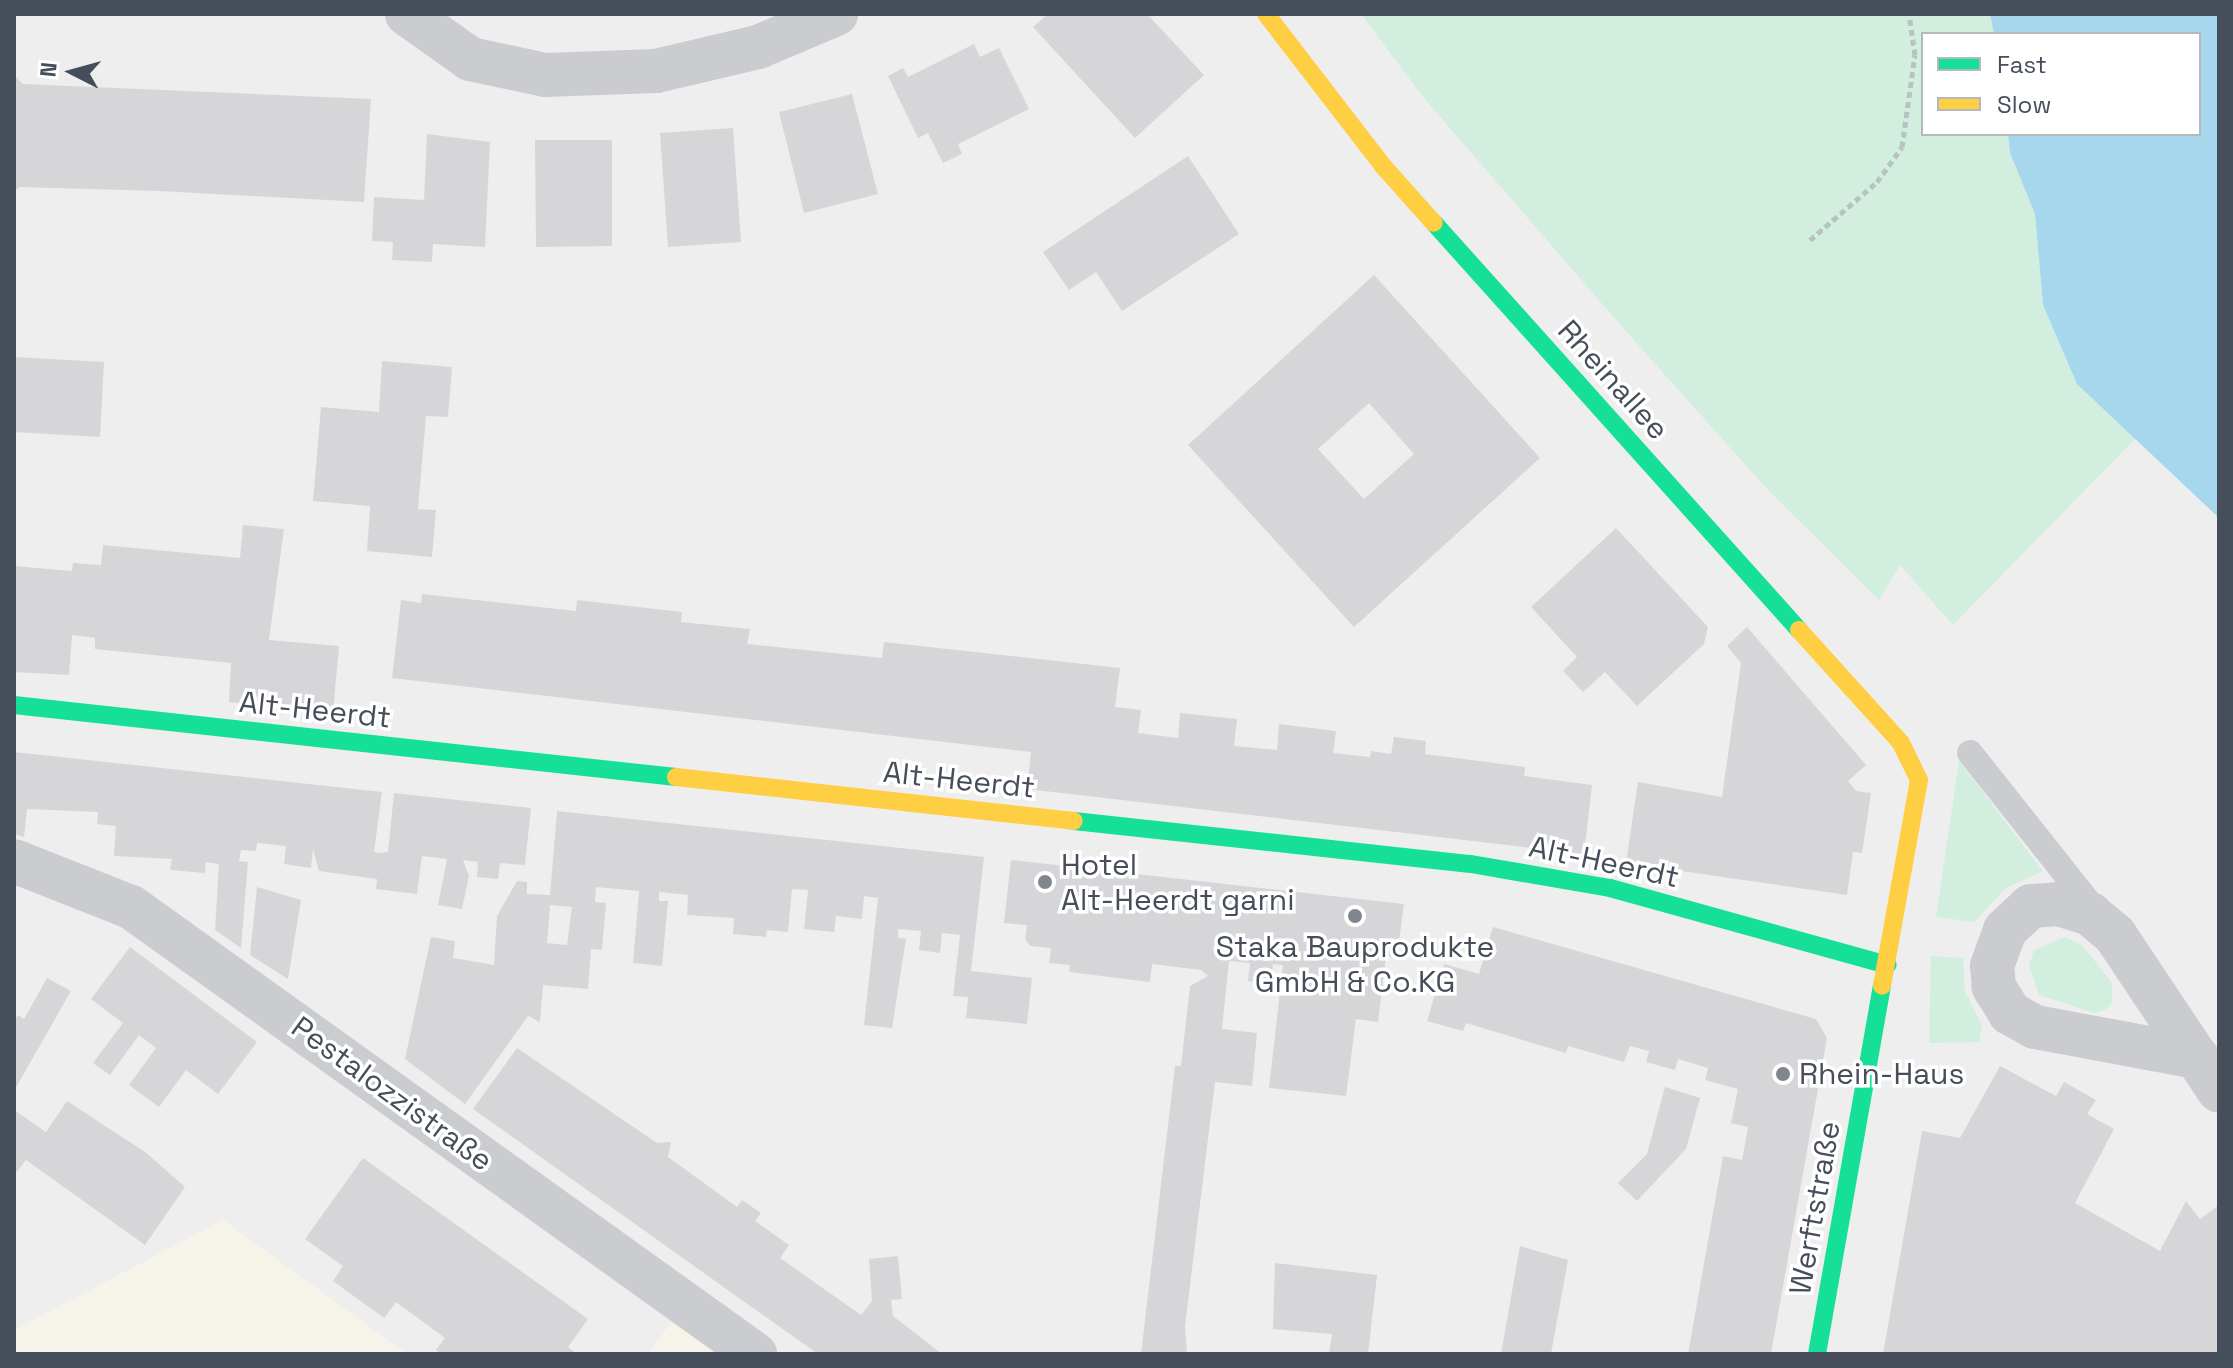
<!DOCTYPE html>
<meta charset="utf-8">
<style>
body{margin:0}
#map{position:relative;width:2233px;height:1368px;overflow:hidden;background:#efeeee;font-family:"Space Grotesk",sans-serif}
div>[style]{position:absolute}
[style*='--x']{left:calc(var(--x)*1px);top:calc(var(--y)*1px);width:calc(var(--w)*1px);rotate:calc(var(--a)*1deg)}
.commercial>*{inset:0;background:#f6f3e9}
.green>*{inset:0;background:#d2eedf}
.water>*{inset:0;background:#a6d7ec}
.building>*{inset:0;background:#d6d6d9}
.path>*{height:5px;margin-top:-2.5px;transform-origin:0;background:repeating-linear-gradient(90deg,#b6c3c0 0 6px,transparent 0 10px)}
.lane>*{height:26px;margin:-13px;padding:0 13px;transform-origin:13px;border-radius:13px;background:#cacccf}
.street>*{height:44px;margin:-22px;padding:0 22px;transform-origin:22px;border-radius:22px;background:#cacccf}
.fast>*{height:18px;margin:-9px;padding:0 9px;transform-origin:9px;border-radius:9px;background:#16e098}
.slow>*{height:18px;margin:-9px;padding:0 9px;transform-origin:9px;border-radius:9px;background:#ffcf43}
.dots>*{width:22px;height:22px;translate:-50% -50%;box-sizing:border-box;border:4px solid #fff;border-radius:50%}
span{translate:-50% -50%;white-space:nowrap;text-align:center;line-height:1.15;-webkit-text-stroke:7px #fff;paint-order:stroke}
.street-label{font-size:30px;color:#454e5a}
.poi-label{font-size:30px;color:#454e5a}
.left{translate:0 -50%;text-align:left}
.frame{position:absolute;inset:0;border:16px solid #454e5a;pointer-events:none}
.legend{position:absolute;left:1921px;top:32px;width:280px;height:104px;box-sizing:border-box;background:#fff;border:2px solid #b5b8bd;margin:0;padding:10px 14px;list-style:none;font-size:24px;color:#454e5a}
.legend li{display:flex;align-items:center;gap:16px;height:40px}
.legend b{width:40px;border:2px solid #b5b8bd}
.north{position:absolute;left:32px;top:32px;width:80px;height:80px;-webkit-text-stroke:6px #fff;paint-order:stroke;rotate:276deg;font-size:22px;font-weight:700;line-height:32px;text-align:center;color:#454e5a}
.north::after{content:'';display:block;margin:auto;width:28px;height:36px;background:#454e5a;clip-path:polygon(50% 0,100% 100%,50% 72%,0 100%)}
</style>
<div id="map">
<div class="commercial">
<i style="clip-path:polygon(223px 1220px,407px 1354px,14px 1354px,14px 1330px)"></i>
<i style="clip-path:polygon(682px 1307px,748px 1354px,648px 1354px)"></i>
</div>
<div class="green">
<i style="clip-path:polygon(1361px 14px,1990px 14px,1994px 34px,1923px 34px,1923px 134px,2008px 134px,2010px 153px,2035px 214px,2043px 305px,2077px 384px,2136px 438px,1953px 625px,1900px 565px,1879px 600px,1768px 490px,1623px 328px,1423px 97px)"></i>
<i style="clip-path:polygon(1959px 761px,2043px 871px,2006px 888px,1974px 922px,1936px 917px)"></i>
<i style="clip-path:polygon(2065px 937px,2083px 946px,2112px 983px,2112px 1003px,2105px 1010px,2094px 1013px,2039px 995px,2029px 966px,2034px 950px)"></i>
<i style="clip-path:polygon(1931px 956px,1963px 958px,1965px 992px,1982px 1025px,1979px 1042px,1929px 1043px)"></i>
</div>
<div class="water">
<i style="clip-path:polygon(1990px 14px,2219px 14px,2219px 518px,2077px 384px,2043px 305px,2035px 214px,2010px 153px,2008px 134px,2199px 134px,2199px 34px,1994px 34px)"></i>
</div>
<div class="building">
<i style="clip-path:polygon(1048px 14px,1147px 14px,1204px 75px,1135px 138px,1033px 27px)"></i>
<i style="clip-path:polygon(974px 44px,980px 57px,999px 48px,1029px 109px,958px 144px,962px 154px,943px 163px,928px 133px,918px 138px,888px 76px,903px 68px,908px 77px)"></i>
<i style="clip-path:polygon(14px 75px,23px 84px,371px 99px,364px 202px,159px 191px,20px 187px,14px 192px)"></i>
<i style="clip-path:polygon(852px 94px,878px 194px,804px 213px,779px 112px)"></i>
<i style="clip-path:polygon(733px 128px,741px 242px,668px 247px,660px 133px)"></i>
<i style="clip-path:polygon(427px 134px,490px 142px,485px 247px,433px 244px,432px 262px,392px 260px,393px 242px,372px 241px,374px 197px,424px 200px)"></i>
<i style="clip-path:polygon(535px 140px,612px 140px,612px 246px,536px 247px)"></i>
<i style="clip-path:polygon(1188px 156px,1239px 234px,1122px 311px,1096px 272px,1069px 290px,1043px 252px)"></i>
<i style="clip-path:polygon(evenodd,1374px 275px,1540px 458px,1354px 627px,1188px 445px,1374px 275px,1369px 403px,1414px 454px,1364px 499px,1318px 449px,1369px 403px)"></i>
<i style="clip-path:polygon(14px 357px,104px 362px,100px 437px,14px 432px)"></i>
<i style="clip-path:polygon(382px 361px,452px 367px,448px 417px,426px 416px,418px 509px,436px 510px,432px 557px,367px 551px,370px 506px,313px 501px,321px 407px,379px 412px)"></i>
<i style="clip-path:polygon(243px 525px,284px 529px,269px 640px,339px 646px,333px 712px,229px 702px,231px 663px,95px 649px,95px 638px,72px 635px,69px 675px,14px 672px,14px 566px,72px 571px,73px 563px,101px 565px,103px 545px,240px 558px)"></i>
<i style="clip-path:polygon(1616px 528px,1708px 627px,1704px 644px,1637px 706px,1605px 672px,1583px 692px,1563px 671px,1577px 657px,1531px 607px)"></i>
<i style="clip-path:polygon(422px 594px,576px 611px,577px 600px,682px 612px,681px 622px,750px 629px,747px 644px,882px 658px,884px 642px,1120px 668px,1115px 707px,1141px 710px,1138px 733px,1178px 738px,1180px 713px,1237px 719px,1234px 746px,1277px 750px,1279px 724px,1336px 731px,1333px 753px,1370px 757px,1371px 751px,1391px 754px,1394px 737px,1426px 741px,1425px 754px,1525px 767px,1524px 776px,1592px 785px,1584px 854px,1027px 789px,1031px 752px,392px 678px,401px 600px,421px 603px)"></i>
<i style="clip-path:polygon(1747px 627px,1866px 765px,1848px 781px,1856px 791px,1871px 793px,1862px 853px,1853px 852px,1847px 895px,1626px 863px,1638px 782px,1722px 797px,1741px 663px,1727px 646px)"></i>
<i style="clip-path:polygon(14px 752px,382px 792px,374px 852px,381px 853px,388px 852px,394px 793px,531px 808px,525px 865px,500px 863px,498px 879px,477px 877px,478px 862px,463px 860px,469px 876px,462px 909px,438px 905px,447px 859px,422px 856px,417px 894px,376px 889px,377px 879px,319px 871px,313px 849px,311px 868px,284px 864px,286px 846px,257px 843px,256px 851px,241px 850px,239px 861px,248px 862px,241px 948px,215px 930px,219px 864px,206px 862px,205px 873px,170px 870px,172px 859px,114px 856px,116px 826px,97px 824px,98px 812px,27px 809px,24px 837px,14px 834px)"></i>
<i style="clip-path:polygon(evenodd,557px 811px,984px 857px,971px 971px,1032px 978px,1027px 1024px,966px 1018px,968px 997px,953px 996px,960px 935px,942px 933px,940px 953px,919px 950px,921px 931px,898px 929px,898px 938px,906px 939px,892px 1028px,864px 1025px,878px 898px,864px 896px,862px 919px,836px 916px,834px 932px,804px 929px,808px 890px,792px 889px,788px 932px,767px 930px,766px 937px,733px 934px,734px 918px,687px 915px,688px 895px,659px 892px,659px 901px,668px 901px,662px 966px,633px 963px,639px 891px,596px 887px,595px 902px,606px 903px,602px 950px,591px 949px,588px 989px,543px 985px,540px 1022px,528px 1016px,465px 1104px,405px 1059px,431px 937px,455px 941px,453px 958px,494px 965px,497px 916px,517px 881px,527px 882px,527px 894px,550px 895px,557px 811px,550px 905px,572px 907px,567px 945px,547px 943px,550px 905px)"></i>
<i style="clip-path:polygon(1011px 860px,1404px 904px,1397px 957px,1386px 956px,1378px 1022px,1356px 1019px,1346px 1096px,1269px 1088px,1283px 965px,1273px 964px,1271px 984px,1248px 981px,1250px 963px,1229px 961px,1222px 1029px,1257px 1033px,1252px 1086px,1215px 1082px,1185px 1326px,1187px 1354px,1141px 1354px,1175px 1066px,1181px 1066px,1190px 986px,1208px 976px,1201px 970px,1152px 964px,1150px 982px,1069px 972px,1070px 965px,1049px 963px,1051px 948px,1030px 946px,1025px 939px,1027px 925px,1004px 923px)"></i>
<i style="clip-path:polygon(257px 887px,301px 900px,288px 979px,250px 955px)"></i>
<i style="clip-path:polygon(1493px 927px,1816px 1019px,1827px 1038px,1771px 1354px,1688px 1354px,1723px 1156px,1742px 1160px,1748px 1127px,1731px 1123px,1738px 1089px,1705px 1080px,1708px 1068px,1678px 1059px,1675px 1070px,1646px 1062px,1649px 1051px,1630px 1046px,1624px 1062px,1568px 1046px,1566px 1053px,1466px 1023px,1463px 1031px,1427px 1021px,1444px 964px,1479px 974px)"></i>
<i style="clip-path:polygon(130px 947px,257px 1042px,218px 1094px,186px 1070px,159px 1107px,129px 1085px,156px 1048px,139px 1035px,110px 1075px,93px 1063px,123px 1023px,91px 999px)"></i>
<i style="clip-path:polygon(47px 978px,71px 991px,14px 1091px,14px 1022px,18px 1015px,24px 1019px)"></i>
<i style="clip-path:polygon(517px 1048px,657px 1143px,671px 1142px,668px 1157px,737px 1207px,742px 1200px,761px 1213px,755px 1221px,789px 1245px,780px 1258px,861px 1315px,872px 1301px,869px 1259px,898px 1256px,902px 1299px,891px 1300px,893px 1316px,942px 1354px,818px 1354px,473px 1109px)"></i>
<i style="clip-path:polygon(2000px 1066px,2056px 1096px,2064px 1082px,2096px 1100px,2087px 1114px,2114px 1129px,2075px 1203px,2160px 1251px,2186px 1201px,2200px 1219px,2219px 1205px,2219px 1354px,1883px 1354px,1922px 1131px,1960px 1138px)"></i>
<i style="clip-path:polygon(1665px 1087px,1700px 1098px,1686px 1149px,1637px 1201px,1618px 1183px,1647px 1154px)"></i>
<i style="clip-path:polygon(67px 1101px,145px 1152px,185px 1187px,145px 1245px,26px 1160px,14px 1175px,14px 1110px,46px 1132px)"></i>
<i style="clip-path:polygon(363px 1158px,588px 1319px,568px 1347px,577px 1354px,441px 1354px,436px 1350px,445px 1338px,396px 1302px,384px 1318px,333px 1281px,343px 1266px,305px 1239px)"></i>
<i style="clip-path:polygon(1520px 1246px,1568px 1260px,1551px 1354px,1501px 1354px)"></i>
<i style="clip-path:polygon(1275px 1263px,1377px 1275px,1368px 1354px,1329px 1354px,1332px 1334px,1273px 1329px)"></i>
</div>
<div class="path">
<i style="--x:1810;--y:240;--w:89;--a:-40.9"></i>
<i style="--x:1877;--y:182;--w:43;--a:-54.5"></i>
<i style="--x:1902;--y:147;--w:93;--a:-82"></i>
<i style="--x:1915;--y:55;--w:41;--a:-98.3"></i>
</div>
<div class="lane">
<i style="--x:1970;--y:753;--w:204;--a:51.6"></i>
</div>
<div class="street">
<i style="--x:407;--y:14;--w:77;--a:35.5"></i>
<i style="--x:470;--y:59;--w:77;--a:12"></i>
<i style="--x:545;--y:75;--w:111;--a:-2.1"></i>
<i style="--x:656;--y:71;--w:105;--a:-13.2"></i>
<i style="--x:758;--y:47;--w:85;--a:-22.9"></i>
<i style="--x:14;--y:861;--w:126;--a:21.5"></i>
<i style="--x:131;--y:907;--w:768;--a:35.62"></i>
<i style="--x:2197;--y:1057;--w:165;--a:-169.5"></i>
<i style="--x:2035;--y:1027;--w:29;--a:-151"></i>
<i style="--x:2010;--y:1013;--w:31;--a:-122"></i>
<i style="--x:1994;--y:987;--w:21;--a:-95"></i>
<i style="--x:1992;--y:966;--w:38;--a:-70"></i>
<i style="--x:2005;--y:930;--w:35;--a:-43"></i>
<i style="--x:2031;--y:906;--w:27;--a:-4"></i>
<i style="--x:2058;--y:904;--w:34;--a:17"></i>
<i style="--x:2090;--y:914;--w:33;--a:40"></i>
<i style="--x:2115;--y:935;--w:187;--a:56.3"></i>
</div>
<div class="fast">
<i style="--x:1434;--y:223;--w:547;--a:48.11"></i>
<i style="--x:14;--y:705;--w:666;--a:6.21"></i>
<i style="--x:1074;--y:821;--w:399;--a:6.2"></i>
<i style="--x:1471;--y:864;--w:141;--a:9.8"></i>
<i style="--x:1610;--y:888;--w:288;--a:15.5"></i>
<i style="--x:1817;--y:1354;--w:374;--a:-80"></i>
</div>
<div class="slow">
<i style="--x:1266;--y:14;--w:192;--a:52.4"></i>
<i style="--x:1383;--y:166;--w:76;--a:48.2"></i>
<i style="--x:1799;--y:630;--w:152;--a:47.9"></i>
<i style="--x:1901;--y:743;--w:41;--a:64.1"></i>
<i style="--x:1919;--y:780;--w:209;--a:100.2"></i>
<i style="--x:676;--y:777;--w:400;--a:6.3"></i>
</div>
<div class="dots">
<i style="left:1045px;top:882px;background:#80868e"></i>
<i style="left:1355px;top:916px;background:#80868e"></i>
<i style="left:1783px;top:1074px;background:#80868e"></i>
</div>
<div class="street-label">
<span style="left:1613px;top:380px;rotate:48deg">Rheinallee</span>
<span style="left:315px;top:710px;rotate:6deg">Alt-Heerdt</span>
<span style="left:959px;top:780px;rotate:6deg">Alt-Heerdt</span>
<span style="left:1604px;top:862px;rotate:12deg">Alt-Heerdt</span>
<span style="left:392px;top:1094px;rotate:36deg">Pestalozzistraße</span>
<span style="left:1815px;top:1208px;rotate:-80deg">Werftstraße</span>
</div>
<div class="poi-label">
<span class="left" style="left:1061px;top:882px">Hotel<br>Alt-Heerdt garni</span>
<span style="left:1355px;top:964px">Staka Bauprodukte<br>GmbH &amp; Co.KG</span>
<span class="left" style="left:1799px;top:1074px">Rhein-Haus</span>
</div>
<div class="frame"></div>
<ul class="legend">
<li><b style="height:10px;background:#16e098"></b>Fast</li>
<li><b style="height:10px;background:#ffcf43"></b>Slow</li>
</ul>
<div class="north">N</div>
</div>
